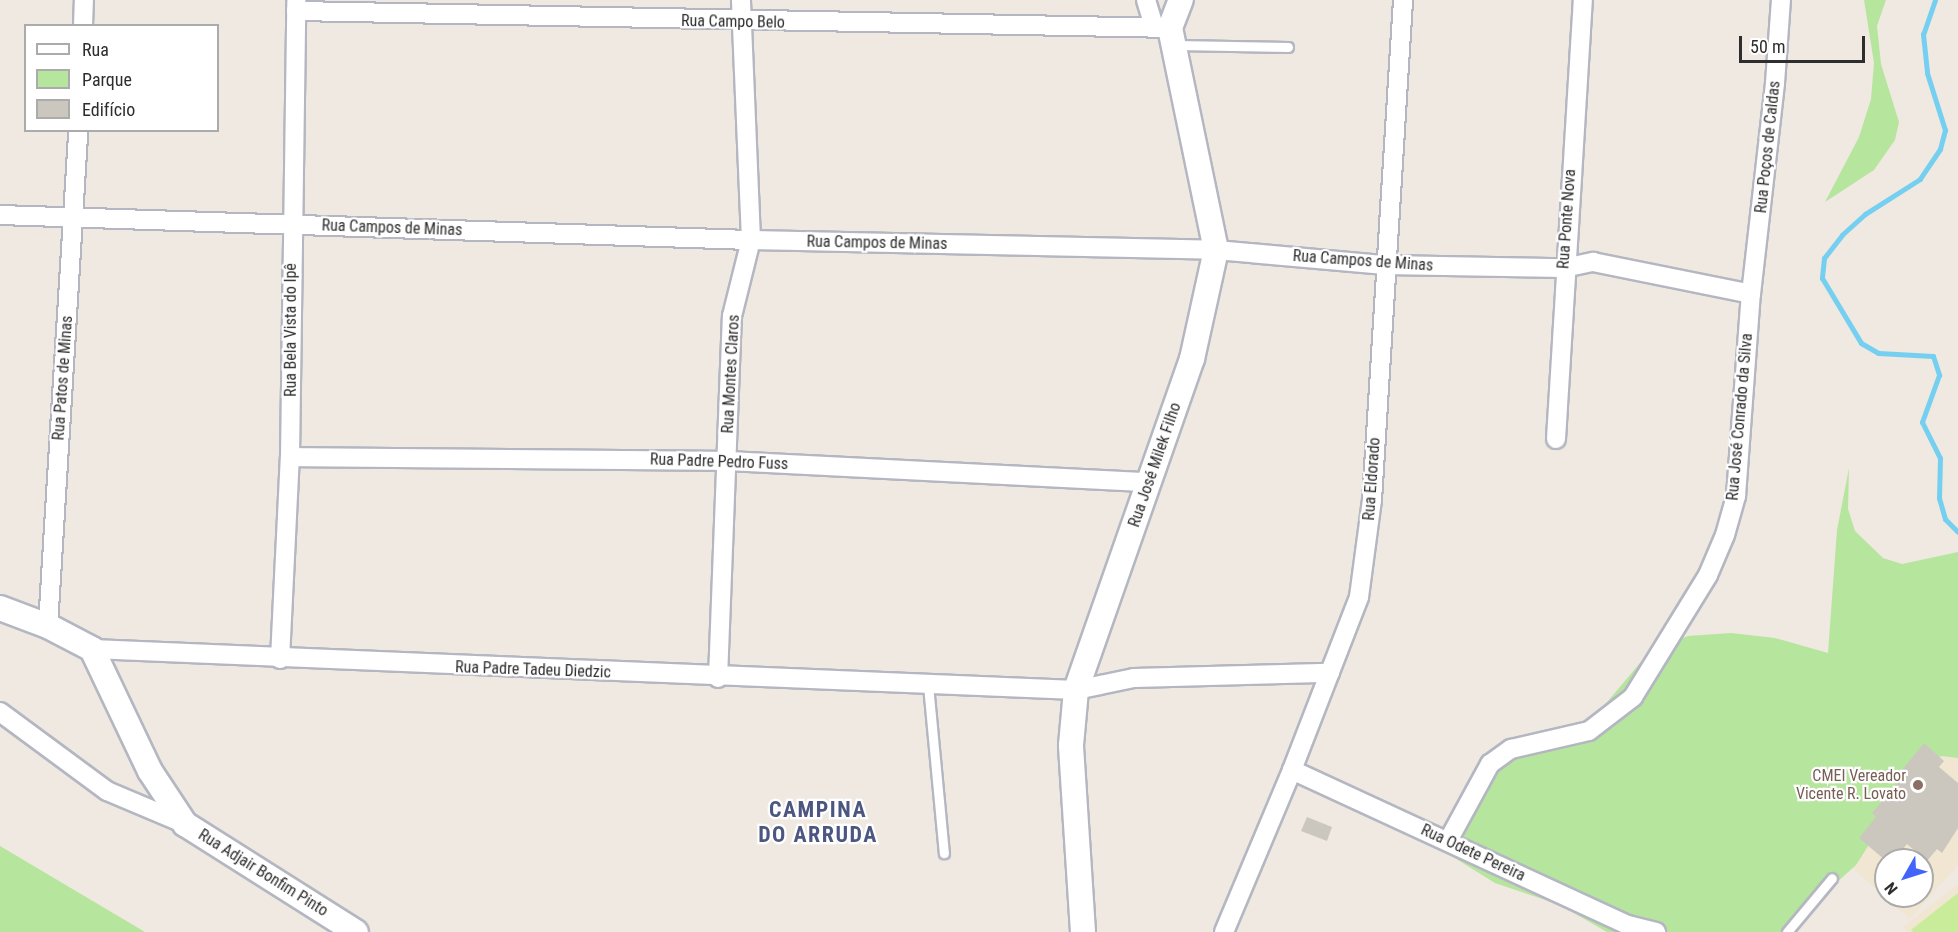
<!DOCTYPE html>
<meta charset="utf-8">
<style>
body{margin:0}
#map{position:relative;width:1958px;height:932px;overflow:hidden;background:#efe9e1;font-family:"Roboto Condensed",sans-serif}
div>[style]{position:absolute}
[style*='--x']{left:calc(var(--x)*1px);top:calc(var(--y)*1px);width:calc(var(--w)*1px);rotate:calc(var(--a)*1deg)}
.education>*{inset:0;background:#f0e6d1}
.green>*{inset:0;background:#b6e59e}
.pitch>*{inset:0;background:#c9ec9a}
.stream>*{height:5px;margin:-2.5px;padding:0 2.5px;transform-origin:2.5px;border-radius:2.5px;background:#75cff0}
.building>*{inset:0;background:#cbc7bf}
.roads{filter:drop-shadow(2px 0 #b4b7c1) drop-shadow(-2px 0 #b4b7c1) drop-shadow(0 2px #b4b7c1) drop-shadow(0 -2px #b4b7c1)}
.lane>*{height:9px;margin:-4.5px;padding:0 4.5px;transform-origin:4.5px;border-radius:4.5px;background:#fff}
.street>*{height:18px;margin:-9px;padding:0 9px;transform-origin:9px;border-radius:9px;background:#fff}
.secondary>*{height:24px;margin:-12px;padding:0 12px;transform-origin:12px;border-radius:12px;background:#fff}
.dots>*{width:16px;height:16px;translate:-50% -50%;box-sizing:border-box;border:3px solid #fff;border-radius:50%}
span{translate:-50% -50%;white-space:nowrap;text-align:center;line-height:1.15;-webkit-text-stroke:4.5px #fff;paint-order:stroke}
.street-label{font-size:16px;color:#2e2e2e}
.education-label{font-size:16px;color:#785e54}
.right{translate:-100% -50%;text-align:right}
.district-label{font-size:22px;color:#4d5680;font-weight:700;letter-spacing:1.5px}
.legend{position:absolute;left:24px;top:24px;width:195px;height:108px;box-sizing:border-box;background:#fff;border:2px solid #ababab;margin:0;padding:8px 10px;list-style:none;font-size:18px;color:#2e2e2e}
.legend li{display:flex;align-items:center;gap:12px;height:30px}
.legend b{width:30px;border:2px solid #ababab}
.north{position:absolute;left:1874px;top:848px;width:60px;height:60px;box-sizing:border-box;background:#fff;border:2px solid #ababab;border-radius:50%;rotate:231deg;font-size:16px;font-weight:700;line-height:24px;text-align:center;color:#2e2e2e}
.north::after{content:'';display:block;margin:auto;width:21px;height:27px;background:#4264fb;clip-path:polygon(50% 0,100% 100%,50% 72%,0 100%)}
.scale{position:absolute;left:1739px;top:36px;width:126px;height:27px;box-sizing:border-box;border:3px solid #2e2e2e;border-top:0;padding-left:8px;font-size:18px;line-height:21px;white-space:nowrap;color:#2e2e2e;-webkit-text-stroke:4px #fff;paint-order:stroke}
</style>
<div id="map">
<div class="education">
<i style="clip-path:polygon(evenodd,1958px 726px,1958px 865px,1910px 919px,1825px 844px,1958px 726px,1886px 860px,1922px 860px,1922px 896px,1886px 896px,1886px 860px)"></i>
<i style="clip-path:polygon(1958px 884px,1958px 932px,1907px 932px,1903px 927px)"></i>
</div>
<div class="green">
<i style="clip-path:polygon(1864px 0,1886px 0,1877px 26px,1881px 64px,1899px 122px,1895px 140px,1874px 170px,1825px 202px,1859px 137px,1871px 99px,1874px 63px)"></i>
<i style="clip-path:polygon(1849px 468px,1848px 509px,1855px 531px,1883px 558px,1902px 564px,1958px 552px,1958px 758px,1942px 756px,1921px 763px,1856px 865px,1782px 932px,1607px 932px,1560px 905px,1495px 883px,1453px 857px,1464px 822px,1494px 764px,1592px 720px,1640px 663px,1660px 647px,1688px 636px,1731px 633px,1775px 638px,1828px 653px,1837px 530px)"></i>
<i style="clip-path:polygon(0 846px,145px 932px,0 932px)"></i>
</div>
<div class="pitch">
<i style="clip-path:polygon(1958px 893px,1958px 932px,1913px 932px,1911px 930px)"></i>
</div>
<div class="stream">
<i style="--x:1935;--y:0;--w:36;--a:109"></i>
<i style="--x:1923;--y:34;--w:39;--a:84"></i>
<i style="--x:1927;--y:73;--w:60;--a:72.5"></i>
<i style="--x:1945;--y:130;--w:20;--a:105"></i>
<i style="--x:1940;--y:149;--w:36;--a:124"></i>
<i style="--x:1920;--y:179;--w:65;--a:147.5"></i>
<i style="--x:1865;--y:214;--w:31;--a:138"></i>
<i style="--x:1842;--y:235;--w:29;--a:128"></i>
<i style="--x:1824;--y:258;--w:20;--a:96"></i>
<i style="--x:1822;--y:278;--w:76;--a:59"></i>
<i style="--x:1861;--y:343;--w:20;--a:30"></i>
<i style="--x:1878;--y:353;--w:55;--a:3.1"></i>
<i style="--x:1933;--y:356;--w:20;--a:72"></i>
<i style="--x:1939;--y:375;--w:50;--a:109.9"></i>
<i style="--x:1922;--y:422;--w:40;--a:63.4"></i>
<i style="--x:1940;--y:458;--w:40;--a:91.4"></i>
<i style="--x:1939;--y:498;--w:22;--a:74"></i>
<i style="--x:1945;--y:519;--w:18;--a:45"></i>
</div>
<div class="building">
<i style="clip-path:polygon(1924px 743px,1944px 761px,1939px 767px,1958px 783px,1958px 828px,1942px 853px,1937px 849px,1927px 861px,1907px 844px,1894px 860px,1885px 860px,1859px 838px,1876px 817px,1872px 813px,1897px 783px,1894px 780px)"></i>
<i style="clip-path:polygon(1307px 817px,1332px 827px,1327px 841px,1301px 831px)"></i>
</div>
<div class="roads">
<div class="lane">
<i style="--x:1176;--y:45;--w:112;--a:1"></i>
<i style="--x:928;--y:685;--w:169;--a:84.6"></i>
<i style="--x:1787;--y:932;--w:70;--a:-50.2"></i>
</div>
<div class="street">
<i style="--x:1146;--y:0;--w:28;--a:73"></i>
<i style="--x:296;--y:11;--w:874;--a:1.11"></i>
<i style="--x:83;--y:26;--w:26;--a:-88"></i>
<i style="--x:0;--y:215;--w:751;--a:1.91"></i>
<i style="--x:751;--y:240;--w:465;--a:1.2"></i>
<i style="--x:1216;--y:250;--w:170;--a:5.1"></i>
<i style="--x:1385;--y:265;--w:179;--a:1"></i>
<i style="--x:1564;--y:268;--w:30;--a:-12"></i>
<i style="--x:1593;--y:262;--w:161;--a:11.4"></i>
<i style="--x:1556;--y:439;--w:440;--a:-86.5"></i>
<i style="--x:290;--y:457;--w:437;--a:0.5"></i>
<i style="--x:727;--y:461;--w:422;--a:2.9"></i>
<i style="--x:48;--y:626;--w:497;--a:-86.5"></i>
<i style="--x:92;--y:649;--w:985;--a:2.39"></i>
<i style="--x:1076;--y:690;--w:59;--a:-11.7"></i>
<i style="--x:1134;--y:678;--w:196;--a:-1.5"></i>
<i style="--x:280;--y:659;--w:202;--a:-87.2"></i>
<i style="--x:290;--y:457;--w:456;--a:-89.2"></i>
<i style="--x:718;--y:678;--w:362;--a:-87.8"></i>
<i style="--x:732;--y:316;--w:78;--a:-76"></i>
<i style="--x:751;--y:240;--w:240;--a:-92.4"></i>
<i style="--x:0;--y:712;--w:133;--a:36.4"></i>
<i style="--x:107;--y:791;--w:85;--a:22.9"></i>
<i style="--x:1292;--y:770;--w:370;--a:24.8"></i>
<i style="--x:1628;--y:925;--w:29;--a:14"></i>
<i style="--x:1448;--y:841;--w:88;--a:-61.4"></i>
<i style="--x:1490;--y:764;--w:26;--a:-36"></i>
<i style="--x:1511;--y:749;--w:80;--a:-13"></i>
<i style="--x:1589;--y:731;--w:56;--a:-37.7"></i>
<i style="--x:1633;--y:697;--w:143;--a:-58.4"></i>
<i style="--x:1708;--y:575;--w:43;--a:-67"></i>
<i style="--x:1725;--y:535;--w:41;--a:-74.2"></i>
<i style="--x:1736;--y:496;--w:203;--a:-85.8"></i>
<i style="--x:1751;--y:294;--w:212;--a:-83.5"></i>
<i style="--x:1775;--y:83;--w:83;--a:-85.9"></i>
<i style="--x:1224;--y:932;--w:176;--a:-67.2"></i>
<i style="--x:1292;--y:770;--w:186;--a:-68.8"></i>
<i style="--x:1359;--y:597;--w:98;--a:-82.4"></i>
<i style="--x:1372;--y:500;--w:501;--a:-86.45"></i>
</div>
<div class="secondary">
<i style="--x:0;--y:608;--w:51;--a:20.6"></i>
<i style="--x:48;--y:626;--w:50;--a:27.6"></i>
<i style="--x:92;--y:649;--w:135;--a:64.6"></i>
<i style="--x:150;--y:771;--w:64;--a:56.6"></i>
<i style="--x:185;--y:824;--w:202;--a:32.3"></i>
<i style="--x:1083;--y:932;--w:187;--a:-93.7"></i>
<i style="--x:1071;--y:745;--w:55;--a:-84.8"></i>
<i style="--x:1076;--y:690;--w:351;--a:-70.7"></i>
<i style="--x:1192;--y:359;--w:112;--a:-77.6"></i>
<i style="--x:1216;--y:250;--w:227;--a:-101.7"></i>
<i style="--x:1170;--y:28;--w:30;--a:-69"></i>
</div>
</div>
<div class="dots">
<i style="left:1918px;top:785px;background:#8d6e63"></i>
</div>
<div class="street-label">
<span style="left:733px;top:22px;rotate:1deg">Rua Campo Belo</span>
<span style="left:1768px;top:147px;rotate:-84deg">Rua Poços de Caldas</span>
<span style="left:1567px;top:219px;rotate:-86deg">Rua Ponte Nova</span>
<span style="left:392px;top:228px;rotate:2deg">Rua Campos de Minas</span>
<span style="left:877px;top:243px;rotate:1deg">Rua Campos de Minas</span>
<span style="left:1363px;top:261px;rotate:4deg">Rua Campos de Minas</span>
<span style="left:291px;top:330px;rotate:-90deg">Rua Bela Vista do Ipê</span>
<span style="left:731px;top:374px;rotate:-87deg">Rua Montes Claros</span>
<span style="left:63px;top:378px;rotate:-86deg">Rua Patos de Minas</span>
<span style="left:1740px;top:417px;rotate:-85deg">Rua José Conrado da Silva</span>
<span style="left:719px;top:462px;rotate:2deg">Rua Padre Pedro Fuss</span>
<span style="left:1155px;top:465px;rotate:-71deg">Rua José Milek Filho</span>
<span style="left:1372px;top:479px;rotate:-86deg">Rua Eldorado</span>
<span style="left:533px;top:670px;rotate:2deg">Rua Padre Tadeu Diedzic</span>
<span style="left:1473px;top:853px;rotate:25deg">Rua Odete Pereira</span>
<span style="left:263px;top:873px;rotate:32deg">Rua Adjair Bonfim Pinto</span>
</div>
<div class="education-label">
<span class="right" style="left:1906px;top:785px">CMEI Vereador<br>Vicente R. Lovato</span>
</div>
<div class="district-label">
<span style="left:818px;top:822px">CAMPINA<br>DO ARRUDA</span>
</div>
<ul class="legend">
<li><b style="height:8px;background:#fff"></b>Rua</li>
<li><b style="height:16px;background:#b6e59e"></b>Parque</li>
<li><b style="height:16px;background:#cbc7bf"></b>Edifício</li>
</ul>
<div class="north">N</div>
<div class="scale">50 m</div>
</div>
